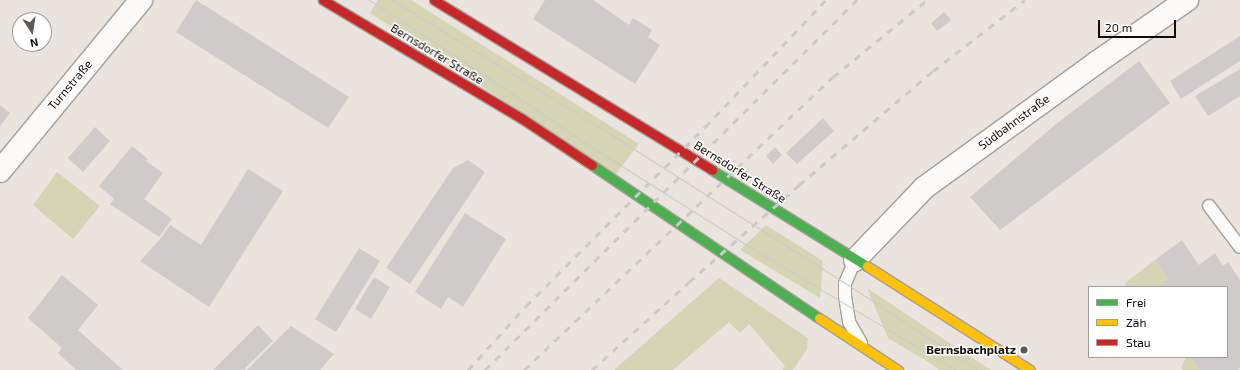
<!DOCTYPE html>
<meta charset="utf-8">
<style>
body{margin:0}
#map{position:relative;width:1240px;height:370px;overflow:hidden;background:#ebe4de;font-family:"Exo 2",sans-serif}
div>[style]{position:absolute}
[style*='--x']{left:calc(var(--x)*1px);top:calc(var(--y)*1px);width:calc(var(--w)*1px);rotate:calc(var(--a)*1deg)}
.green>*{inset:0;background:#d5d4b4}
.building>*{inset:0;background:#cfcbcb}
.roads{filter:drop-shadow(1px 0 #a49f9a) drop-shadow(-1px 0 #a49f9a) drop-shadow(0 1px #a49f9a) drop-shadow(0 -1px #a49f9a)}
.lane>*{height:12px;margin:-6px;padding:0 6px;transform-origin:6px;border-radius:6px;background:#fcfbfa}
.street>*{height:22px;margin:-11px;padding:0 11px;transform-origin:11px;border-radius:11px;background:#fcfbfa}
.fast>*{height:9px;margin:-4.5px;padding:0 4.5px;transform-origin:4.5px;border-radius:4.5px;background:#4caf50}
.slow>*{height:9px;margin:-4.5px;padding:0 4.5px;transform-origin:4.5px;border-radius:4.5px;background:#ffc107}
.jam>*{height:9px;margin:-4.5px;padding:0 4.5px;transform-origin:4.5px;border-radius:4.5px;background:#c62828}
.tram>*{height:1px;margin:-0.5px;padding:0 0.5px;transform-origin:0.5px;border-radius:0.5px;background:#cccac8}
.rail>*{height:3px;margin-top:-1.5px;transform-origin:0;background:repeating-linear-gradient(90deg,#cccac8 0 7px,transparent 0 14px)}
.dots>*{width:11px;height:11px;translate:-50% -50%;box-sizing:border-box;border:2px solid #fff;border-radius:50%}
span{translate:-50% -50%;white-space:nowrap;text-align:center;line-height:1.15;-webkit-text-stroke:3px #fff;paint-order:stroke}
.street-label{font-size:12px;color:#110c09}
.poi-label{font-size:12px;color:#110c09;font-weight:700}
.right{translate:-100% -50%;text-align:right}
.legend{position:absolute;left:1088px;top:286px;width:140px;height:72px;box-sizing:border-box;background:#fff;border:1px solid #a09e9d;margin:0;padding:5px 7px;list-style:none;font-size:12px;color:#110c09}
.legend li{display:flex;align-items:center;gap:8px;height:20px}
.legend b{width:20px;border:1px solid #a09e9d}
.north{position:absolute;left:12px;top:12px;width:40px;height:40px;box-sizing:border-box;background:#fff;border:1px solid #a09e9d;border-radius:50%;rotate:168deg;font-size:11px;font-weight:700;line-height:16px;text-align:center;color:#110c09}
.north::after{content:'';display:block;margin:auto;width:14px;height:18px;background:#5d5854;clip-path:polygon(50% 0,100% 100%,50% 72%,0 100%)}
.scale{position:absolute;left:1098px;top:20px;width:78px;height:18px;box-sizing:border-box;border:2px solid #110c09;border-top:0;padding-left:5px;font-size:12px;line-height:14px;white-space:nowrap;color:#110c09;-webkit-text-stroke:3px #fff;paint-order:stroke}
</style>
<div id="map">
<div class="green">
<i style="clip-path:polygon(378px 0,411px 0,639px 144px,616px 174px,370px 13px)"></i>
<i style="clip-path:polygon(57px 172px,100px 206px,73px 239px,33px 205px)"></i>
<i style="clip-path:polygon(766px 225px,823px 261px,820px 298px,740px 250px)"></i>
<i style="clip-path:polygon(1155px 260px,1168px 279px,1157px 287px,1126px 287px,1124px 284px)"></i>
<i style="clip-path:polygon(719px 278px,808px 338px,807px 349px,793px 370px,782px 370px,785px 366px,749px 324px,740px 333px,729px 322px,673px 370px,614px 370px)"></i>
<i style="clip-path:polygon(867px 288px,954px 346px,991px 370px,939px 370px,933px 365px,888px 338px)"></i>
<i style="clip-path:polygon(1186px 357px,1191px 357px,1200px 370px,1182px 370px,1181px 368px)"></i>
</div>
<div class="building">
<i style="clip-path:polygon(196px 0,349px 97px,328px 128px,176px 32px)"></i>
<i style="clip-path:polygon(545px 0,593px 0,629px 25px,633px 18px,652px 30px,648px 37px,660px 45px,635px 84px,533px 19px)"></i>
<i style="clip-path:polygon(944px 12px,951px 20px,937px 31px,931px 23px)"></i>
<i style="clip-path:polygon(1240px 36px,1240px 61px,1181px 99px,1170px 81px)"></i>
<i style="clip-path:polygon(1139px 61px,1170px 103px,1000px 230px,970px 197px,1056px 124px)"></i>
<i style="clip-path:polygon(1240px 69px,1240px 96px,1208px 116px,1195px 96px)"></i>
<i style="clip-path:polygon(0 105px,10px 113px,0 126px)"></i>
<i style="clip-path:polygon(823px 118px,834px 131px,797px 164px,786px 153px)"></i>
<i style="clip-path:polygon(95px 127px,110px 141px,83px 172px,68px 158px)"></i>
<i style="clip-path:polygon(132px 146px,148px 159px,146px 161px,163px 173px,144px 199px,172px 219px,159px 237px,110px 204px,114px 199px,99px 186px)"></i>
<i style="clip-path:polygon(775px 147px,782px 155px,773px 164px,766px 156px)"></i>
<i style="clip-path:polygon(468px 160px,485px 172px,410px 284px,386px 268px,453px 168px)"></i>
<i style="clip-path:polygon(248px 169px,283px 191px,209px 307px,140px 261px,161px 238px,170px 225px,201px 245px)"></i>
<i style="clip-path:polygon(465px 213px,506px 239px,463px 307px,448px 297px,441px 309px,415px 292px)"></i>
<i style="clip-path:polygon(1182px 240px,1199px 265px,1215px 253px,1223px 266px,1228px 262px,1240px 280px,1240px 368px,1237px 370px,1200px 370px,1191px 357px,1227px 357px,1227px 287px,1157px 287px,1168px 279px,1155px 260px)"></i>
<i style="clip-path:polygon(359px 248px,380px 261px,336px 332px,315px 319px)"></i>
<i style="clip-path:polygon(62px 275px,98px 305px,78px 330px,123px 370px,76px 370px,58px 353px,62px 348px,28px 318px)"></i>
<i style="clip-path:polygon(374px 277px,390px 287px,371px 319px,355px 309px)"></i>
<i style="clip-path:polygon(258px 325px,273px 341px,245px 368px,246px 370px,213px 370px)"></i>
<i style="clip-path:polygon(291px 326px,334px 354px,320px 370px,247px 370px)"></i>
</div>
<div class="roads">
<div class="lane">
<i style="--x:1209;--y:206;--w:51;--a:52.9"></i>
<i style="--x:855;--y:260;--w:25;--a:113"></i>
<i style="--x:845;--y:283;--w:13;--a:90"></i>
<i style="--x:845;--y:296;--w:26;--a:81"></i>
<i style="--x:849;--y:322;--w:24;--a:60"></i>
</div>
<div class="street">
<i style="--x:0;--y:171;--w:222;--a:-50.5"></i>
<i style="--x:855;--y:260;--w:100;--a:-46.2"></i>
<i style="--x:924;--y:188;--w:213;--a:-36"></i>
<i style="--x:1096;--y:63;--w:111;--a:-34.7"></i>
</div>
<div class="fast">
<i style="--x:592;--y:165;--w:274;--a:34"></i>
<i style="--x:712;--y:170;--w:182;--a:31.8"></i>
</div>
<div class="slow">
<i style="--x:867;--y:266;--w:193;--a:32.5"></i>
<i style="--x:819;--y:318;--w:95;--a:33.4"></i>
</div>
<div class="jam">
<i style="--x:323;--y:0;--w:230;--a:30.8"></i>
<i style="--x:521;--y:118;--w:85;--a:33.5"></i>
<i style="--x:434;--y:0;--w:326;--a:31.4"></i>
</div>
</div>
<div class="tram">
<i style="--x:369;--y:0;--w:105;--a:32.9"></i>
<i style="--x:457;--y:57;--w:156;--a:33.8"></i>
<i style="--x:587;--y:144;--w:196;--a:32.3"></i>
<i style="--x:753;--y:249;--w:236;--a:30.8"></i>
<i style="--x:392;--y:0;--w:249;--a:31.5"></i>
<i style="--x:604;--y:130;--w:285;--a:32.4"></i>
<i style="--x:845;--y:283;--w:159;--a:33.2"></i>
</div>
<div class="rail">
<i style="--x:468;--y:370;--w:86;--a:-47.8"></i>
<i style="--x:526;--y:306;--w:253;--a:-45"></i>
<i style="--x:705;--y:127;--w:175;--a:-46.4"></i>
<i style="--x:485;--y:370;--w:525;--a:-44.85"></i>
<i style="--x:524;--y:370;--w:426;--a:-43.5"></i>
<i style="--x:833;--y:77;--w:122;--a:-39.3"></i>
<i style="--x:592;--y:370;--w:131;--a:-42.2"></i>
<i style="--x:689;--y:282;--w:147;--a:-41.4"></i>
<i style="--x:799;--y:185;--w:176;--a:-40.4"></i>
<i style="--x:933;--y:71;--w:116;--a:-37.7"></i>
</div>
<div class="dots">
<i style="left:1024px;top:350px;background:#5d5854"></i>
</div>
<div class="street-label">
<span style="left:437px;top:54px;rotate:31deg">Bernsdorfer Straße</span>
<span style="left:70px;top:85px;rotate:-50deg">Turnstraße</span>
<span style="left:1014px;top:122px;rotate:-36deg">Südbahnstraße</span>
<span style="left:740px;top:172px;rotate:32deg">Bernsdorfer Straße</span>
</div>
<div class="poi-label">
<span class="right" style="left:1016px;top:350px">Bernsbachplatz</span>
</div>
<ul class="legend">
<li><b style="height:5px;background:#4caf50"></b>Frei</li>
<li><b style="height:5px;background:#ffc107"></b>Zäh</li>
<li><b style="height:5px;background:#c62828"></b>Stau</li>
</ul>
<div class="north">N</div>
<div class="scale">20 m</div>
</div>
